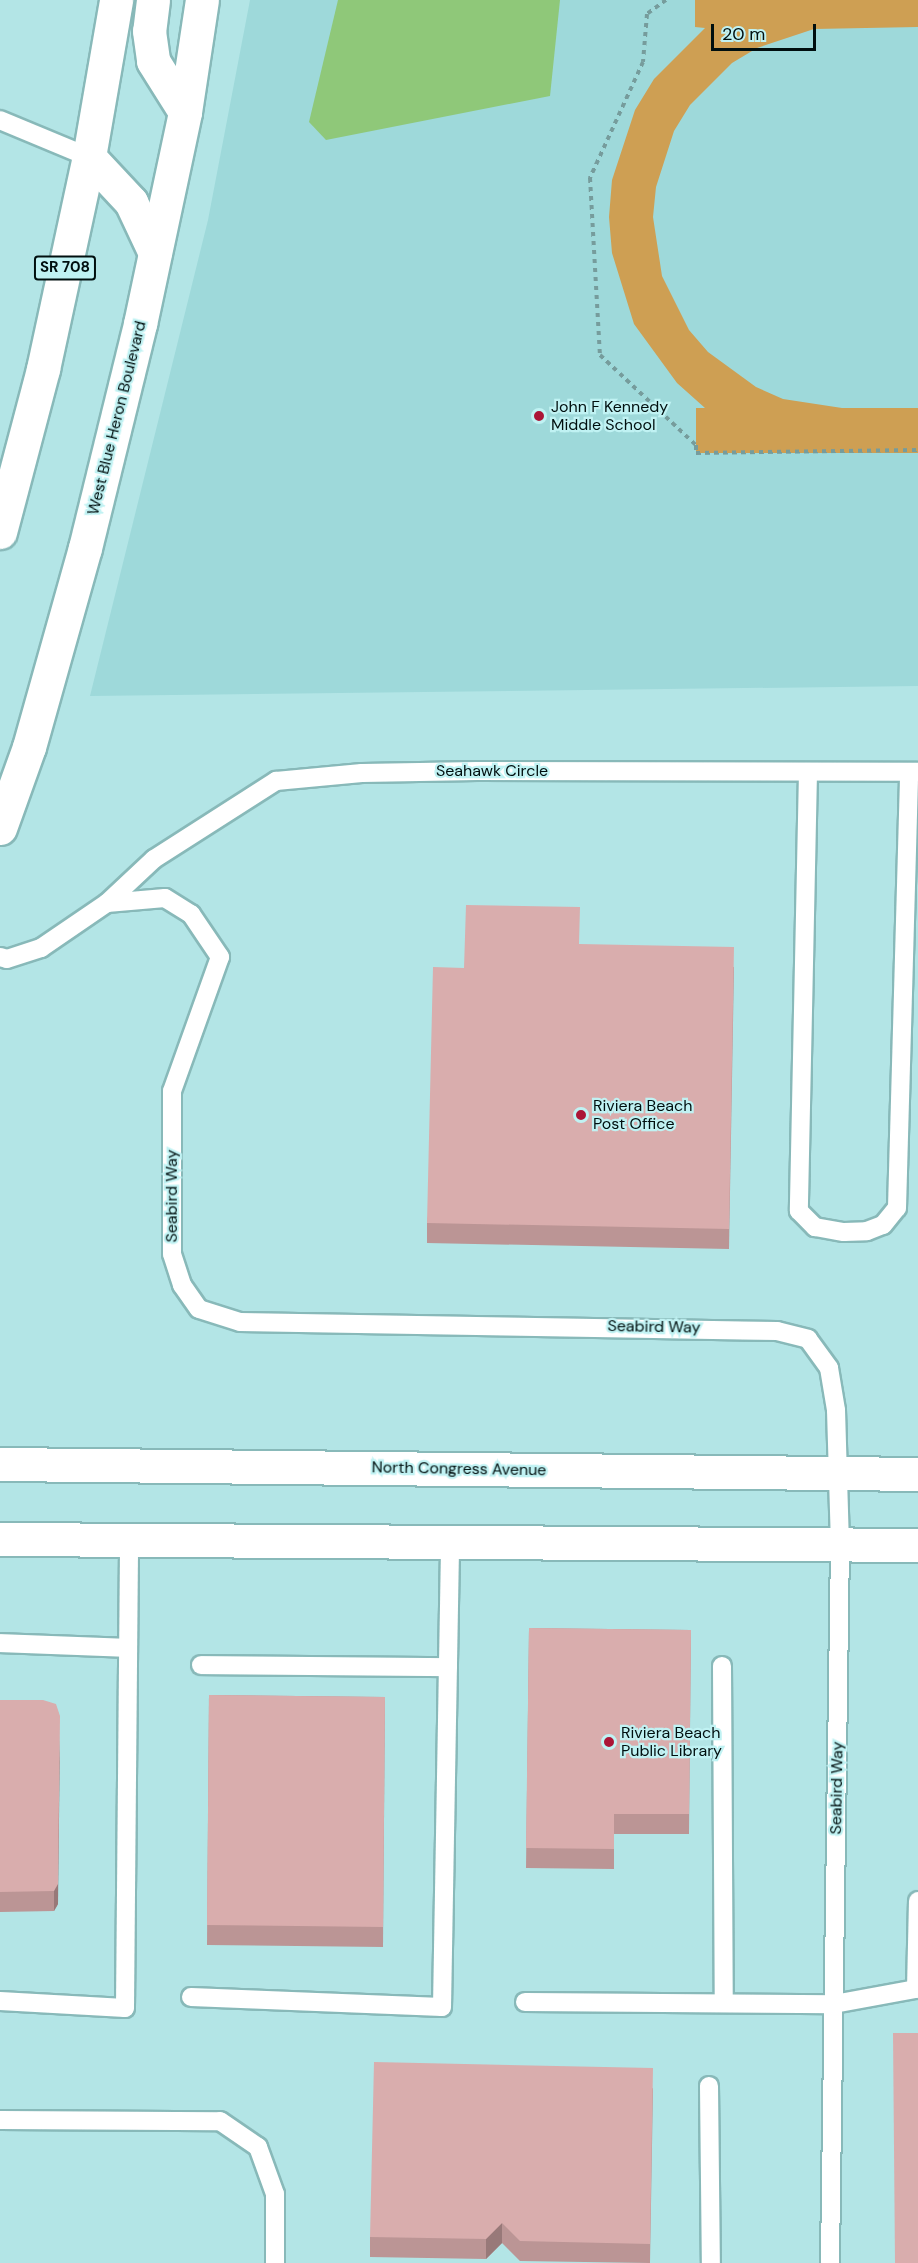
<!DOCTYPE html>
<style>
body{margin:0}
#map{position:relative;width:918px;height:2263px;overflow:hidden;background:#b3e5e6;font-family:"DM Sans",sans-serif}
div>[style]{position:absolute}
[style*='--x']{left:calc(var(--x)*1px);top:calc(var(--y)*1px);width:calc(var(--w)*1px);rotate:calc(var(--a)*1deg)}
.built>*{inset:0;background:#9ed9da}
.green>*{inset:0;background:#ce9f53}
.water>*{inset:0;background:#8fc879}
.path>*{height:4px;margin-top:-2px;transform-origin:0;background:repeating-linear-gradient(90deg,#769c9c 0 4.5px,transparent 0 9px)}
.roads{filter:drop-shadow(2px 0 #88b9b9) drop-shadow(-2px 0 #88b9b9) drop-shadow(0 2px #88b9b9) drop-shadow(0 -2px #88b9b9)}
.lane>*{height:18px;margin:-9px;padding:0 9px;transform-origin:9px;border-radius:9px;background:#fff}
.secondary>*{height:33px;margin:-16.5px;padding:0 16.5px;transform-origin:16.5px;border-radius:16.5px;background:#fff}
.primary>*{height:33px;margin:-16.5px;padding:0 16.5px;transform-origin:16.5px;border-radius:16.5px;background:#fff}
.wall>*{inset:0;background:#bb9595}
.shaded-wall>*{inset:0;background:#987979}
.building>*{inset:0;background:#d9adad}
.dots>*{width:16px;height:16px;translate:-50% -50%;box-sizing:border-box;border:3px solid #c0f2f3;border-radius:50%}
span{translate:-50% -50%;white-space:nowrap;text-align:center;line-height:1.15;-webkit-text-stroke:4.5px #c0f2f3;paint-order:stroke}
.shield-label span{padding:2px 4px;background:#c0f2f3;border:2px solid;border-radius:4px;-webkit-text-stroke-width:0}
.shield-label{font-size:15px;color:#000f0f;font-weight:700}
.poi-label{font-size:16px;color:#000f0f}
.left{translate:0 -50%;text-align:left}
.street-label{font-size:16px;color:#000f0f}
.scale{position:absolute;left:711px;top:24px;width:105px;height:27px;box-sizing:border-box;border:3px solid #000f0f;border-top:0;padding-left:8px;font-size:18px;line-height:21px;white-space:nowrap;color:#000f0f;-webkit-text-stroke:4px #c0f2f3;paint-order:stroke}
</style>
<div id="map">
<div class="built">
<i style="clip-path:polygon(250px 0,918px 0,918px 686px,90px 696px,208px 220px)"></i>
</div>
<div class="green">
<i style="clip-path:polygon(695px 0,918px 0,918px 27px,814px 29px,757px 48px,732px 63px,690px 105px,674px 131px,656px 187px,653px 217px,662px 276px,689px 330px,708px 352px,756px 387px,783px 399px,842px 408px,918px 408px,918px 453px,696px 453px,696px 408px,705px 408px,677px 383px,634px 324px,612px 253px,609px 217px,612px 180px,635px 110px,654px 79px,705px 28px,695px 27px)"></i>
</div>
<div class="water">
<i style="clip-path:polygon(338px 0,560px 0,550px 96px,326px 140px,309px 122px)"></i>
</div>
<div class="path">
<i style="--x:666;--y:0;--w:24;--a:144"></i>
<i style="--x:647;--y:14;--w:48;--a:94.8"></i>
<i style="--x:643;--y:62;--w:128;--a:114.6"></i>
<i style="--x:590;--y:178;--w:177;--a:86.8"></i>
<i style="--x:600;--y:355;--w:132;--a:43.2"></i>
<i style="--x:696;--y:445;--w:8;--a:90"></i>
<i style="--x:696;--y:453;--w:222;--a:-0.8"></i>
</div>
<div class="roads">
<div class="lane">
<i style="--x:0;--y:120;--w:96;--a:22.6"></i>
<i style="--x:808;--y:772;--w:439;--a:91.2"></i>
<i style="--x:799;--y:1211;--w:23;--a:45"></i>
<i style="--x:815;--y:1227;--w:29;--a:10"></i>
<i style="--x:844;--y:1232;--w:23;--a:-2"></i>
<i style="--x:867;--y:1231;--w:17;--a:-21"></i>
<i style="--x:883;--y:1225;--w:22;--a:-51"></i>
<i style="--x:897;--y:1208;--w:436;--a:-88.4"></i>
<i style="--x:107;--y:903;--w:64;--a:-43.1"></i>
<i style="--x:154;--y:859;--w:145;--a:-32.6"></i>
<i style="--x:276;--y:781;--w:86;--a:-5.3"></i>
<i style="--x:362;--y:773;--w:115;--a:-1"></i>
<i style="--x:477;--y:771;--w:441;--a:0.1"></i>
<i style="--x:0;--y:957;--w:7;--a:16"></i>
<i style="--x:7;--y:959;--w:36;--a:-18"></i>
<i style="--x:41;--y:948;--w:80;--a:-34.3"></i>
<i style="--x:107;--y:903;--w:58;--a:-4.9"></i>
<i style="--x:165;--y:898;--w:31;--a:32"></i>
<i style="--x:191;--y:914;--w:52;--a:56"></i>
<i style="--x:220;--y:957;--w:142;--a:109.7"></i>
<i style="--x:172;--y:1091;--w:163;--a:90"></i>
<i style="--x:172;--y:1254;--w:33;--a:72"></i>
<i style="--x:182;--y:1285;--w:29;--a:55"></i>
<i style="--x:199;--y:1309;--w:43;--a:17.6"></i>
<i style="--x:240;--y:1322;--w:537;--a:0.96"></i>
<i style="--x:777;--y:1331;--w:32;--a:14"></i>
<i style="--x:808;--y:1339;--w:36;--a:54"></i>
<i style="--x:829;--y:1368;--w:43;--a:80.5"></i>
<i style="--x:836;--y:1410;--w:134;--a:88.3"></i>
<i style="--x:840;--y:1544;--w:719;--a:90.8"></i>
<i style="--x:0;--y:1643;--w:128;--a:2.2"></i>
<i style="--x:201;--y:1665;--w:247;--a:0.5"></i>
<i style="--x:722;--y:1666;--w:336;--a:89.7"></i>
<i style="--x:191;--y:1997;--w:251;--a:2.3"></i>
<i style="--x:442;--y:2007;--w:465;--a:-89"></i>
<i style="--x:0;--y:2001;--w:125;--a:3.2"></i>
<i style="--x:125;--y:2008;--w:468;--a:-89.5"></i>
<i style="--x:525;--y:2002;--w:309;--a:0.4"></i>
<i style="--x:834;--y:2004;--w:83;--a:-10.4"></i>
<i style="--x:916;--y:1989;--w:88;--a:-88.7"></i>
<i style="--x:709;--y:2086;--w:177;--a:89.4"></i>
<i style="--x:0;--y:2120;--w:220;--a:0.3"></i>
<i style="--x:220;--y:2121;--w:46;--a:34.4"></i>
<i style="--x:258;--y:2147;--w:50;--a:70.1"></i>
<i style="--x:275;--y:2194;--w:69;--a:90"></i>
</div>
<div class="secondary">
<i style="--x:0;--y:1464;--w:918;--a:0.62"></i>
<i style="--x:0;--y:1539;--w:918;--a:0.37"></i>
</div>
<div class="primary">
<i style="--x:153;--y:0;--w:31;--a:97"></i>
<i style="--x:149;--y:31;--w:30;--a:82"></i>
<i style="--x:153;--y:61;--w:60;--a:57.9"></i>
<i style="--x:89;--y:157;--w:62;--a:47"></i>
<i style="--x:131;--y:202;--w:56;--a:64.8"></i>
<i style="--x:0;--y:532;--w:169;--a:-75.2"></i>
<i style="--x:43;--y:369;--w:217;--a:-77.8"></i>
<i style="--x:89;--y:157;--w:159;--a:-80.2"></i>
<i style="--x:0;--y:828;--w:86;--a:-70.3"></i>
<i style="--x:29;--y:747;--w:207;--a:-74.3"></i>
<i style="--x:85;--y:548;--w:231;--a:-76.2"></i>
<i style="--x:140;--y:324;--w:217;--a:-78"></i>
<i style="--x:185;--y:112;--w:113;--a:-81.4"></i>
</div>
</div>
<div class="wall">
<i style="clip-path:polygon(734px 967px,729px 1249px,427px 1243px,427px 1223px,464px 968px)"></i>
<i style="clip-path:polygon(529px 1628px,691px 1630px,689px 1834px,614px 1834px,614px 1869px,526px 1868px)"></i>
<i style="clip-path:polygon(209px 1695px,385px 1697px,383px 1947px,207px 1945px)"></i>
<i style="clip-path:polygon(0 1700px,58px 1904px,54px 1911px,0 1912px)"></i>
<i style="clip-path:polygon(653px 2088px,650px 2263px,520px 2261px,502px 2243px,486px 2259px,370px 2257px,370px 2237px)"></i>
</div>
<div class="shaded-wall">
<i style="clip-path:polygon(60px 1736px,58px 1904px,54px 1911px,54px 1891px)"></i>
<i style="clip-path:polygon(502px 2223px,502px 2243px,486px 2259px,486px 2239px)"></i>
</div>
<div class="building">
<i style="clip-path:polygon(466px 905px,580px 907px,579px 944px,734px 947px,729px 1229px,427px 1223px,433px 967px,464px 968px)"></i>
<i style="clip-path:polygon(529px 1628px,691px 1630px,689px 1814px,614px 1814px,614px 1849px,526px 1848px)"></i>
<i style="clip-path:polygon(209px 1695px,385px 1697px,383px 1927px,207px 1925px)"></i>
<i style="clip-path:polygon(0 1700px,43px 1700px,56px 1704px,60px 1716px,58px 1884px,54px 1891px,0 1892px)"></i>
<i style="clip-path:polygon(893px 2033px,918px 2033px,918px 2263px,895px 2263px)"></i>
<i style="clip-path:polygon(374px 2062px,653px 2068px,650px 2244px,520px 2241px,502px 2223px,486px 2239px,370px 2237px)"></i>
</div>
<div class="dots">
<i style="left:539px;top:416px;background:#ab1536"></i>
<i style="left:581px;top:1115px;background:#ab1536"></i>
<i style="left:609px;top:1742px;background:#ab1536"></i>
</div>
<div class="shield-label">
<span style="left:65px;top:268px">SR 708</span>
</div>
<div class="poi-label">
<span class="left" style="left:551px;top:416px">John F Kennedy<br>Middle School</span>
<span class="left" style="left:593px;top:1115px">Riviera Beach<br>Post Office</span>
<span class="left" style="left:621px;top:1742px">Riviera Beach<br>Public Library</span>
</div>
<div class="street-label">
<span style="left:117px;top:418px;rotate:-76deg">West Blue Heron Boulevard</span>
<span style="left:492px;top:771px">Seahawk Circle</span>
<span style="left:172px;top:1196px;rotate:-90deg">Seabird Way</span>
<span style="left:654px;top:1327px;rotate:1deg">Seabird Way</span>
<span style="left:459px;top:1469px;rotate:1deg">North Congress Avenue</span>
<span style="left:837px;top:1788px;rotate:-89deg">Seabird Way</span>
</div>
<div class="scale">20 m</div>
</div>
